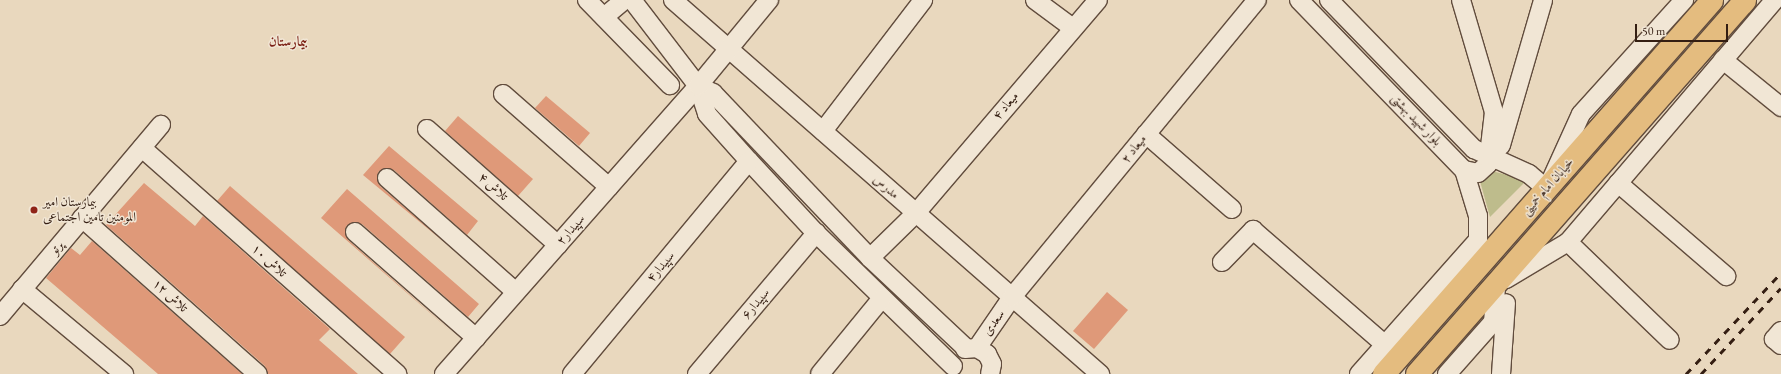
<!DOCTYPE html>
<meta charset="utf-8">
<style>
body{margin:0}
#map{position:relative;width:1781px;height:374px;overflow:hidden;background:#e9d8be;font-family:"EB Garamond",Amiri,serif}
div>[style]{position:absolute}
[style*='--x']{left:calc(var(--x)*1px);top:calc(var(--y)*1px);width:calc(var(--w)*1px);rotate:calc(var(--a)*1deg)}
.green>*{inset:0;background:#bebc8c}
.building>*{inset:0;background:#df9979}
.roads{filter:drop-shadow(1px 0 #614c3d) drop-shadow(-1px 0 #614c3d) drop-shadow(0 1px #614c3d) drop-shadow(0 -1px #614c3d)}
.minor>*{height:18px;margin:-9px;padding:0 9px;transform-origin:9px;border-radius:9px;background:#f1e6d5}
.major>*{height:22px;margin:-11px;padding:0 11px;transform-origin:11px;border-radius:11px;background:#e4bc7f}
.rail>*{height:3px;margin-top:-1.5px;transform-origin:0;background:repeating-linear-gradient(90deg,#341e12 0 7px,transparent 0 14px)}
.dots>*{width:11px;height:11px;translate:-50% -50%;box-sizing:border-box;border:2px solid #f1e6d5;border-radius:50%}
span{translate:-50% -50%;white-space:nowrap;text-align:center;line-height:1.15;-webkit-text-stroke:3px #f1e6d5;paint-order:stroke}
.street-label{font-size:13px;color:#341e12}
.poi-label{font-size:13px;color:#341e12}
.left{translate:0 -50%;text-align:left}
.neighbourhood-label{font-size:14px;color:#7a1f14;font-weight:700}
.scale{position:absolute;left:1635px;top:24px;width:93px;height:18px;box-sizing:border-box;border:2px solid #341e12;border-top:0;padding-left:5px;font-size:12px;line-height:14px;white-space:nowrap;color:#341e12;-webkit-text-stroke:3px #f1e6d5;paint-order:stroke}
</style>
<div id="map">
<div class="green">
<i style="clip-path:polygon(1476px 167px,1527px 180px,1490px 217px)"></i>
</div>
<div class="building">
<i style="clip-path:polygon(546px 96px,590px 133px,579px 146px,535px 108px)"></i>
<i style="clip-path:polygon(458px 116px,533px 179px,518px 196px,445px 131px)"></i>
<i style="clip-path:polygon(389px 146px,478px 221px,467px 235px,394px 170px,379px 171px,377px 176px,380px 186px,450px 247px,363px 175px)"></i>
<i style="clip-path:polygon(144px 183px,195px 226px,203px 216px,330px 329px,319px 340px,358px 374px,268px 374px,265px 366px,106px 225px)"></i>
<i style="clip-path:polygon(230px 186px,405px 337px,390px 354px,217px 201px)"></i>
<i style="clip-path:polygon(347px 189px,479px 304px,468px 317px,362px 224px,347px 225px,345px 230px,348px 240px,453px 333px,321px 218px)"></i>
<i style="clip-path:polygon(92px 241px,242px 374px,158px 374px,46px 278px,71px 248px,80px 255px)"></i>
<i style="clip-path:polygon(1107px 292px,1128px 310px,1094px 349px,1073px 331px)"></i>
</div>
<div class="roads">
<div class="minor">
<i style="--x:587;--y:0;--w:119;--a:45.7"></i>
<i style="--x:632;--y:0;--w:108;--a:52.5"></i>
<i style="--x:698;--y:86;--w:17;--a:25"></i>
<i style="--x:713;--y:93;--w:228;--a:46.4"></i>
<i style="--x:870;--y:258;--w:132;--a:43.2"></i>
<i style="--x:673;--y:0;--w:568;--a:41.21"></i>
<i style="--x:1035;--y:0;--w:47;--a:36.4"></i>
<i style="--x:1299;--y:0;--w:237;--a:45.9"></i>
<i style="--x:1464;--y:170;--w:48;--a:73.1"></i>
<i style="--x:1478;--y:216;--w:50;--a:90"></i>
<i style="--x:1329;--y:0;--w:208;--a:45.8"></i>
<i style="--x:1474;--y:149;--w:60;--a:24.4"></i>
<i style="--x:1529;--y:174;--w:23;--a:40"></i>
<i style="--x:1547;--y:189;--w:82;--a:-65.6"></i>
<i style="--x:1581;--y:114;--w:154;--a:-47.9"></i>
<i style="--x:1461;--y:0;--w:117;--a:73.6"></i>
<i style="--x:1494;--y:112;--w:52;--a:96.6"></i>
<i style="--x:1488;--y:164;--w:13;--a:138"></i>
<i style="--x:1478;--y:173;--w:14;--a:-168"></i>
<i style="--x:604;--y:17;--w:26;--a:-40"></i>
<i style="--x:1723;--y:60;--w:75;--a:39"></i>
<i style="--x:698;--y:86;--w:29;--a:72"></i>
<i style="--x:707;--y:114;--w:63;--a:48.2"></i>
<i style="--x:749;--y:161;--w:98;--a:47.1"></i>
<i style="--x:816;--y:233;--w:191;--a:44.2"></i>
<i style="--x:503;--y:94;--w:141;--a:41.3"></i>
<i style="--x:427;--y:129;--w:175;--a:41.5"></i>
<i style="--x:823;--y:131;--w:165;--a:-52.6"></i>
<i style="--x:1146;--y:134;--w:114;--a:41.1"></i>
<i style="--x:142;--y:148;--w:341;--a:41.5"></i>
<i style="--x:1492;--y:155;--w:13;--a:-48"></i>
<i style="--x:1501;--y:145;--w:151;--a:-73.8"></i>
<i style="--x:387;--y:178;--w:172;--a:41.5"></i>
<i style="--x:1618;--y:183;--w:143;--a:40.7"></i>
<i style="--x:82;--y:218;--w:235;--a:41.6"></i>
<i style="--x:355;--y:232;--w:161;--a:41.2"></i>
<i style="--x:1568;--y:242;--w:141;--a:43.9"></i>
<i style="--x:870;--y:258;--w:64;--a:-44.4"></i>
<i style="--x:916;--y:213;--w:280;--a:-49.5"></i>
<i style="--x:1222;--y:262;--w:45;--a:-45.9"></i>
<i style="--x:1253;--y:230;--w:194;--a:41"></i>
<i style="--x:1506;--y:279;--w:72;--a:-30.8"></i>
<i style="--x:1568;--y:242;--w:318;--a:-49.5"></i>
<i style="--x:22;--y:289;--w:133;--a:39.8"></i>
<i style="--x:0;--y:316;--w:250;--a:-49.9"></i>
<i style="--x:1781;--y:331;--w:11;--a:131"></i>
<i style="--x:1774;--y:339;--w:9;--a:41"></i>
<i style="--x:977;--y:348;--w:62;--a:-55.5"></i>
<i style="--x:1012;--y:297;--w:385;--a:-50.5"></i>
<i style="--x:965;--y:349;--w:12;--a:-5"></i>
<i style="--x:977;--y:348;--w:12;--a:31"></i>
<i style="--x:987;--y:354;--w:11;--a:63"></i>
<i style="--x:992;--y:364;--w:10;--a:101"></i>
<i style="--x:444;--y:374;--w:384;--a:-48.6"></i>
<i style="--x:698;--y:86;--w:112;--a:-50.5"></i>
<i style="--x:572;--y:374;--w:277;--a:-50.3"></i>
<i style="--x:697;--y:374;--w:185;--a:-49.8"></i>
<i style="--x:820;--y:374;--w:98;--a:-50.8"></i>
<i style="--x:1359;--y:374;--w:179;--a:-48.4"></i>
<i style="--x:1447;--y:374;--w:69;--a:-48.5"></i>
<i style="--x:1493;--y:322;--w:38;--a:-85"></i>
<i style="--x:1501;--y:374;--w:71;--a:-86"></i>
</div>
<div class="major">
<i style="--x:1384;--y:374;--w:497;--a:-48.7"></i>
<i style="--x:1417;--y:374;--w:497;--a:-48.7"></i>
</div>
</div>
<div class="rail">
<i style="--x:1686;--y:374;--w:139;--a:-46.8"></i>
<i style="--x:1701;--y:374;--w:117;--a:-47.1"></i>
</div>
<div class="dots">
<i style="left:34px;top:210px;background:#8f2418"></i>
</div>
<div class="street-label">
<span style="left:1006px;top:106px;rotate:-50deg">میعاد ۴</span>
<span style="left:1416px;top:120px;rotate:46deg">بلوار شهید بهشتی</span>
<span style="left:1134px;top:149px;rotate:-51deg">میعاد ۲</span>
<span style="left:493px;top:187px;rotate:41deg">تلاش ۴</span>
<span style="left:886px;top:187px;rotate:41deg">مدرس</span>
<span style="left:1548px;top:187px;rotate:-49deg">خیابان امام خمینی</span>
<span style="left:571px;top:230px;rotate:-49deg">سپیدار۲</span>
<span style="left:57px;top:248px;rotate:-50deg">پرتو</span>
<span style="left:269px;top:261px;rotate:42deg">تلاش ۱۰</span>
<span style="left:661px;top:267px;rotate:-50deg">سپیدار۴</span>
<span style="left:170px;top:296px;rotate:42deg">تلاش ۱۲</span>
<span style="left:756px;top:304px;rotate:-50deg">سپیدار۶</span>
<span style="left:994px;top:323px;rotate:-55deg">سعدی</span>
</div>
<div class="poi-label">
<span class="left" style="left:43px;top:210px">بیمارستان امیر<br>المومنین تامین اجتماعی</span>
</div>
<div class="neighbourhood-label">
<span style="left:288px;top:41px">بیمارستان</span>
</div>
<div class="scale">50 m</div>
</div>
